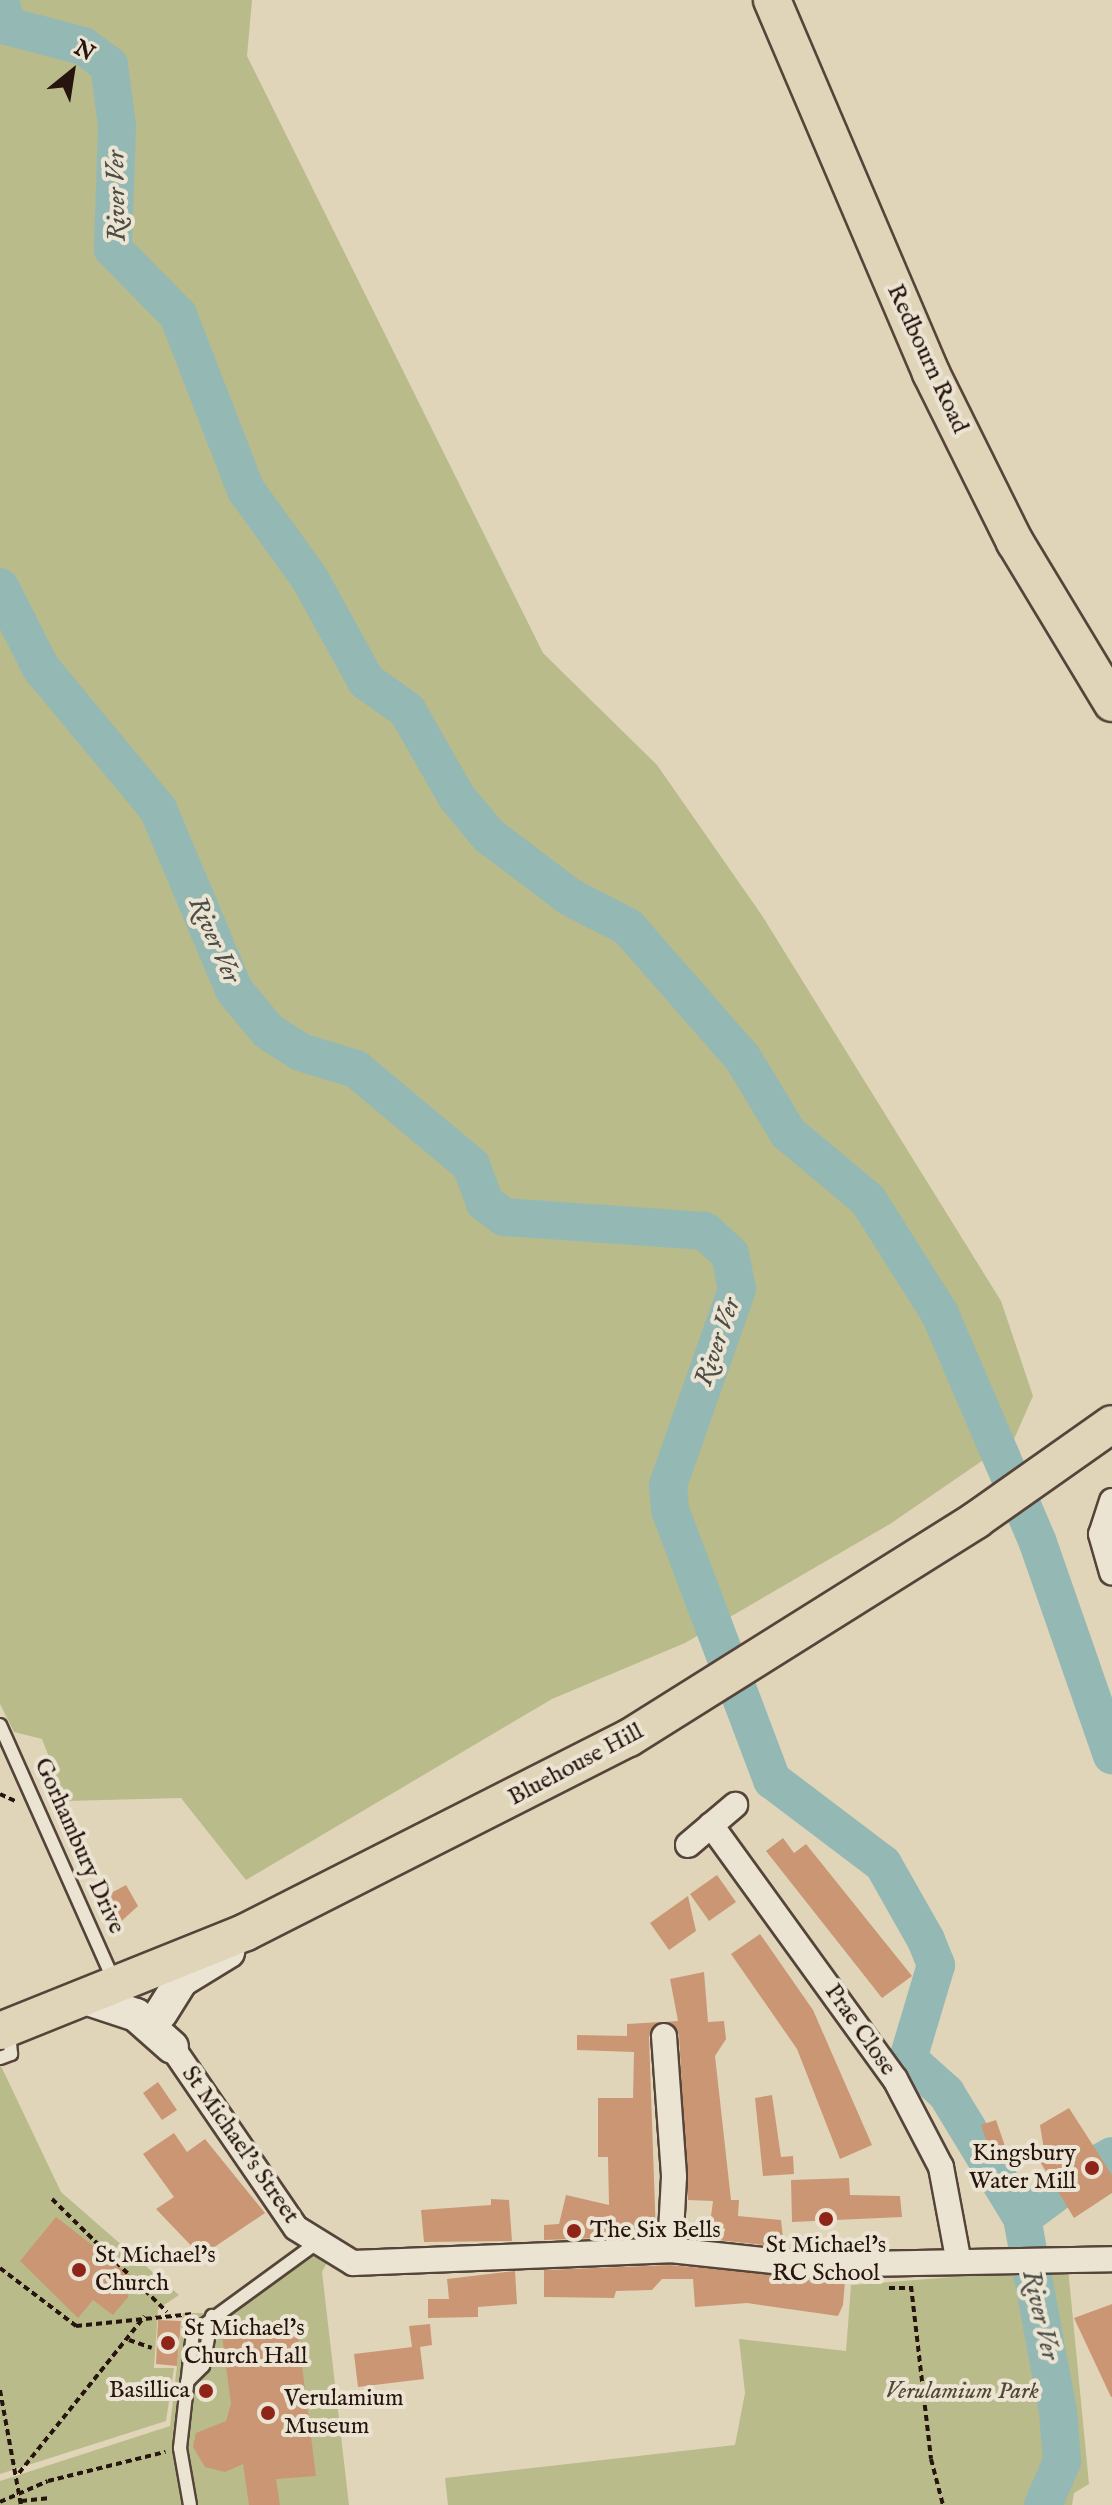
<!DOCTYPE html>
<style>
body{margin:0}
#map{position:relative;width:1112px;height:2505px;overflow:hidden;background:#e0d5b9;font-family:"IM FELL English",serif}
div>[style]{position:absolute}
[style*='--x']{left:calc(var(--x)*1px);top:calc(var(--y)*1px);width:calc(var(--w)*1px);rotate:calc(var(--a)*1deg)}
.green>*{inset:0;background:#b9bb8b}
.river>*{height:38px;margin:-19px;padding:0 19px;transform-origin:19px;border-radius:19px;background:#94b8b4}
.building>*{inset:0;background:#cb9674}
.path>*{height:4px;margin-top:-2px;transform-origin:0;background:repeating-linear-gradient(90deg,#27140e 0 6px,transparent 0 10px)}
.roads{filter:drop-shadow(2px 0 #554439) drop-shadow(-2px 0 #554439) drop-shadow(0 2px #554439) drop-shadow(0 -2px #554439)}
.lane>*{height:12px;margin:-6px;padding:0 6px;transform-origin:6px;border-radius:6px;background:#ebe4d2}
.street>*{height:24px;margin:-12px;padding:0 12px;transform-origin:12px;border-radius:12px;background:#ebe4d2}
.secondary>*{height:32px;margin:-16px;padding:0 16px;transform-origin:16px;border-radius:16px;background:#ebe4d2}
.primary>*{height:36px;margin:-18px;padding:0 18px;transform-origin:18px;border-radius:18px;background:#e0d5b9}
.dots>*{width:22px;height:22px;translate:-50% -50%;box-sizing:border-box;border:4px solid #ebe4d2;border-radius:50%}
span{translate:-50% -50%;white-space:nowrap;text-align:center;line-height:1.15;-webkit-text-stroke:8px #ebe4d2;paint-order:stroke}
.street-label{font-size:24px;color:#27140e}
.poi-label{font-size:24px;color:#27140e}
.right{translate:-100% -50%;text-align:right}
.left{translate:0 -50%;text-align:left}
.park-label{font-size:24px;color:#534634;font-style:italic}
.water-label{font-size:26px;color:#4d4d48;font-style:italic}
.north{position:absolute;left:32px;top:32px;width:80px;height:80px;-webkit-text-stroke:6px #ebe4d2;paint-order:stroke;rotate:30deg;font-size:22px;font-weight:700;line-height:32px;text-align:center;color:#27140e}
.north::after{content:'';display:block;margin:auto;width:28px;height:36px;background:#27140e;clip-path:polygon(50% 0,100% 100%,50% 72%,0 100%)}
</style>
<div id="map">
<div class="green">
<i style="clip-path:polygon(0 0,252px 0,247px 56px,543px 653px,657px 765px,761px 914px,1001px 1301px,1033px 1396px,1014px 1439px,890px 1524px,685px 1643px,552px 1699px,246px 1880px,181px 1798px,66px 1801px,42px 1739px,14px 1732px,0 1704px)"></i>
<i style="clip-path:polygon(0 2064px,61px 2192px,179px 2295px,158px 2309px,154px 2368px,174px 2368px,166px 2421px,0 2474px)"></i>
<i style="clip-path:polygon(315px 2246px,331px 2255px,322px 2272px,349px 2505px,0 2505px,0 2481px,170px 2426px,183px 2313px,204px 2313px,275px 2278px)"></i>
<i style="clip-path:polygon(1068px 2268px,1089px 2484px,1074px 2493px,1072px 2505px,448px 2505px,445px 2478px,735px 2445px,745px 2393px,739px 2339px,846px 2351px,851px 2285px)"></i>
</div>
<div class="river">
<i style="--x:0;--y:1;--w:26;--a:74"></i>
<i style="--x:7;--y:26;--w:79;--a:14.7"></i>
<i style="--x:83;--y:46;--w:32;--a:36"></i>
<i style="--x:109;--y:65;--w:62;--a:82.5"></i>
<i style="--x:117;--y:126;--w:123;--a:91.9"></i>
<i style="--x:113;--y:249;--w:93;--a:45.4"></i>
<i style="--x:178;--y:315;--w:188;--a:68.8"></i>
<i style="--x:246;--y:490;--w:110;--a:54.3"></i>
<i style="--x:310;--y:579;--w:116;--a:61.2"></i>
<i style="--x:366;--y:681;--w:50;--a:35.3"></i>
<i style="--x:407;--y:710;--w:99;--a:60.3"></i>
<i style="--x:456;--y:796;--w:50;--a:50.6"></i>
<i style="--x:488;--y:835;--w:103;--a:37.1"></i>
<i style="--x:570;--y:897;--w:65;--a:27.3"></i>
<i style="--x:628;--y:927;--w:173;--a:48.8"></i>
<i style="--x:742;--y:1057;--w:89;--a:58.8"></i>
<i style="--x:788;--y:1133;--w:104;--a:39.9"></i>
<i style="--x:868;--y:1200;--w:135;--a:57.7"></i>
<i style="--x:940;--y:1314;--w:249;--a:66.8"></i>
<i style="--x:1038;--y:1543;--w:225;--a:70.8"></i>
<i style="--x:0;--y:587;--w:91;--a:63.2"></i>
<i style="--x:41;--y:668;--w:183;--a:50.3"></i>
<i style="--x:158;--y:809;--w:196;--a:67.2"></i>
<i style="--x:234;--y:990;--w:53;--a:50.3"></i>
<i style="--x:268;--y:1031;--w:38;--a:33"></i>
<i style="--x:300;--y:1052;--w:59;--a:16.9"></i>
<i style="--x:356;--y:1069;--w:150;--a:39.9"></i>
<i style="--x:471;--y:1165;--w:40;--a:69.8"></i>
<i style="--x:485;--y:1203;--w:24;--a:36"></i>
<i style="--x:504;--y:1217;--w:201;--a:4"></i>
<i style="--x:705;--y:1231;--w:34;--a:43"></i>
<i style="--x:730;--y:1254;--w:36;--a:79"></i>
<i style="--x:737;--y:1289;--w:208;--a:109.4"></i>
<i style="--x:668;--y:1485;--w:25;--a:85"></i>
<i style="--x:670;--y:1510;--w:289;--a:69.3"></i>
<i style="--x:772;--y:1780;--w:139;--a:37.1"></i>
<i style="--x:883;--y:1864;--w:87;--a:60.5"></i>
<i style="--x:926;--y:1940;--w:27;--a:68"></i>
<i style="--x:936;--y:1965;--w:98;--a:106.6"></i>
<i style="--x:908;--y:2059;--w:51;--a:41.8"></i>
<i style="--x:946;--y:2093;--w:146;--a:58.7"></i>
<i style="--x:1103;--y:2161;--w:10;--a:-29"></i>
<i style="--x:1043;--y:2505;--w:48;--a:-66.6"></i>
<i style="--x:1062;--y:2461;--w:49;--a:-94.7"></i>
<i style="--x:1058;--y:2412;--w:197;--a:-100.5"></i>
<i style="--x:1022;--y:2218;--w:72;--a:-36.6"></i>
</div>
<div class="building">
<i style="clip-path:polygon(783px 1838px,794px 1853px,806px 1844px,912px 1976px,882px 1998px,766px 1851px)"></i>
<i style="clip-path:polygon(717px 1875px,736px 1902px,709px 1921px,690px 1894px)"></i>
<i style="clip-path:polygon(126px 1885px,138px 1906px,114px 1928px,98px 1900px)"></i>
<i style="clip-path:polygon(688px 1896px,696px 1931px,669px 1950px,650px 1923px)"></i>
<i style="clip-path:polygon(760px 1934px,813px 2010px,872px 2145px,840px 2159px,797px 2049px,731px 1954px)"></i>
<i style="clip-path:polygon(704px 1972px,708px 2022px,724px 2021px,726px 2039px,715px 2056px,731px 2200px,739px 2200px,738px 2216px,781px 2220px,784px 2247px,708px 2239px,713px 2201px,688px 2200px,679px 2035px,666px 2022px,678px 2021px,670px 1979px)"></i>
<i style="clip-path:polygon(660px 2022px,649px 2037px,656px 2236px,544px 2240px,544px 2225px,559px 2224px,566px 2195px,609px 2205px,608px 2157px,598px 2157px,598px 2098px,633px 2098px,634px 2052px,577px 2050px,577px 2035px,627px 2036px,627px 2024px)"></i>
<i style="clip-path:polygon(158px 2082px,177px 2110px,162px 2120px,143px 2093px)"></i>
<i style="clip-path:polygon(772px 2095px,781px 2157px,793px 2156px,794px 2174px,763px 2176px,755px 2098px)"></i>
<i style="clip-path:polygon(1069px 2108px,1112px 2175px,1112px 2193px,1074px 2218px,1036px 2155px,1044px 2150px,1040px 2125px)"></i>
<i style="clip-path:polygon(996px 2120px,1006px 2149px,991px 2154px,981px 2125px)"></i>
<i style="clip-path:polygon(174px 2133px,187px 2152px,205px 2139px,265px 2213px,201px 2256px,156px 2209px,174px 2197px,143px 2154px)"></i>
<i style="clip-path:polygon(849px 2178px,850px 2195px,900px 2196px,902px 2217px,792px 2222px,791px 2180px)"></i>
<i style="clip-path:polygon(491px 2199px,509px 2200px,512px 2241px,424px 2242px,421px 2210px,491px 2205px)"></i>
<i style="clip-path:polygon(56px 2217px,132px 2276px,122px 2290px,129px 2296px,113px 2315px,93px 2300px,78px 2318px,20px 2261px)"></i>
<i style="clip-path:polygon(670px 2265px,845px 2281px,843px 2305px,838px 2316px,747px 2303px,695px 2307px,693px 2279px,662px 2279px,652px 2290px,616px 2291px,614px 2298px,544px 2297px,544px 2270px)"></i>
<i style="clip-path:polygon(515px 2271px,517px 2304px,478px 2307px,478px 2317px,428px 2318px,428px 2299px,449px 2299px,447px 2279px)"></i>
<i style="clip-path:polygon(1112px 2304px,1112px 2397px,1111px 2397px,1074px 2318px)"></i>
<i style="clip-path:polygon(296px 2318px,316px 2476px,276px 2479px,280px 2505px,249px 2505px,243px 2464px,225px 2472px,205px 2467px,193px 2447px,196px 2433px,226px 2421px,231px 2404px,221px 2328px)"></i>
<i style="clip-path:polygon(158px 2320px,181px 2321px,177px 2366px,156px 2364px)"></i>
<i style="clip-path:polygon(430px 2324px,432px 2345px,420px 2347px,424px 2379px,358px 2387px,354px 2354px,412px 2347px,409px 2326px)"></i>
</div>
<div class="path">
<i style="--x:0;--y:1794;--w:19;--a:25"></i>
<i style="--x:52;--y:2199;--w:161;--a:44.5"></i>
<i style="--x:0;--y:2268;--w:96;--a:37.3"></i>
<i style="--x:76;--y:2326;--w:117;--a:-5.9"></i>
<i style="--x:911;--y:2286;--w:174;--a:83.4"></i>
<i style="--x:931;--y:2459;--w:48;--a:75.4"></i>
<i style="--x:889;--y:2288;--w:22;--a:0"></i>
<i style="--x:129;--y:2340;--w:24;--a:19"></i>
<i style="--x:0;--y:2390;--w:117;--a:79.7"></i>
<i style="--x:19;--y:2473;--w:201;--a:-51.3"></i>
<i style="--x:21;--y:2501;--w:27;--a:-6"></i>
<i style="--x:0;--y:2502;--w:52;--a:-23.6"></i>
<i style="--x:48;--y:2481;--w:121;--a:-13.9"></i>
</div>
<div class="roads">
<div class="lane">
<i style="--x:0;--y:1725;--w:280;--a:66"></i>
<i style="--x:0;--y:2058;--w:12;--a:-20"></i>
<i style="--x:11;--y:2054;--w:24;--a:-95"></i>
<i style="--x:187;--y:2382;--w:23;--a:-45"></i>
<i style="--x:203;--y:2366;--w:51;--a:-79.8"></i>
<i style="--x:190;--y:2505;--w:58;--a:-100"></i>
<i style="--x:180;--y:2448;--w:116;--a:-83.6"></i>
<i style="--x:193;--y:2333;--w:151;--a:-36.1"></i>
</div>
<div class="street">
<i style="--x:1112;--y:1501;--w:35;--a:108"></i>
<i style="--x:1101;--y:1534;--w:40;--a:74"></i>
<i style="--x:711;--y:1825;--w:314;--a:54.1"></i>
<i style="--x:895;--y:2079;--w:99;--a:62.4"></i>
<i style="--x:941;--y:2167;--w:93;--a:79.4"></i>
<i style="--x:688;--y:1845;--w:62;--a:-40.4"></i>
<i style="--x:664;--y:2036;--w:141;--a:85.9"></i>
<i style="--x:674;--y:2177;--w:73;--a:93.1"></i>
<i style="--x:172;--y:2047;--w:219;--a:55.6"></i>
<i style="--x:296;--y:2228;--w:67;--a:31.6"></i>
<i style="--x:353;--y:2263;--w:317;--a:-2.3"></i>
<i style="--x:670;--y:2250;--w:142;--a:6.1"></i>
<i style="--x:811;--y:2265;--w:301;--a:-1.1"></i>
</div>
<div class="secondary">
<i style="--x:88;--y:1999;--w:51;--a:18.4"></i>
<i style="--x:136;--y:2015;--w:48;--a:41.6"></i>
<i style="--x:161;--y:2013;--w:39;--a:-58"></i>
<i style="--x:182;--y:1980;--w:54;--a:-31.3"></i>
</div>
<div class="primary">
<i style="--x:772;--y:0;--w:405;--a:66.9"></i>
<i style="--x:931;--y:373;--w:189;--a:63.6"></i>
<i style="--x:1015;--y:542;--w:188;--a:58.9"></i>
<i style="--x:0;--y:2031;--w:265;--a:-21.9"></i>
<i style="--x:246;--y:1932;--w:429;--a:-26.9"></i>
<i style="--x:629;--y:1738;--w:410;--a:-32.1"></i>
<i style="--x:976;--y:1520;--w:166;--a:-35.2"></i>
</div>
</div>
<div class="dots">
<i style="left:1092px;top:2168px;background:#8f2418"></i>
<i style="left:826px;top:2219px;background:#8f2418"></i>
<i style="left:574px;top:2231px;background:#8f2418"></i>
<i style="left:79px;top:2270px;background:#8f2418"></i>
<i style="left:168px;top:2343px;background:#8f2418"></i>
<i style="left:206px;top:2391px;background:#8f2418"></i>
<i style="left:268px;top:2413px;background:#8f2418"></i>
</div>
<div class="street-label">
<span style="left:927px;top:359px;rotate:65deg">Redbourn Road</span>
<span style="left:576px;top:1765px;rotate:-28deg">Bluehouse Hill</span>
<span style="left:79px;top:1846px;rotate:66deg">Gorhambury Drive</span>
<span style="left:860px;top:2030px;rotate:55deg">Prae Close</span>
<span style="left:240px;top:2145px;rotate:55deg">St Michael's Street</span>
</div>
<div class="poi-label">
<span class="right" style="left:1076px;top:2168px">Kingsbury<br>Water Mill</span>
<span class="left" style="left:590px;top:2231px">The Six Bells</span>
<span style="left:826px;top:2260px">St Michael's<br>RC School</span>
<span class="left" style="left:95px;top:2270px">St Michael's<br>Church</span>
<span class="left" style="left:184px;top:2343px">St Michael's<br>Church Hall</span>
<span class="right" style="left:190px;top:2391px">Basillica</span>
<span class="left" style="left:284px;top:2413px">Verulamium<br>Museum</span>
</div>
<div class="park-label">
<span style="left:962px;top:2392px">Verulamium Park</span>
</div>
<div class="water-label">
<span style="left:117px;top:196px;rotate:-91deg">River Ver</span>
<span style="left:214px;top:940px;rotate:66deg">River Ver</span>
<span style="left:718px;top:1342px;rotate:-71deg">River Ver</span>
<span style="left:1040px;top:2315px;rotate:77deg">River Ver</span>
</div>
<div class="north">N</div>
</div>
